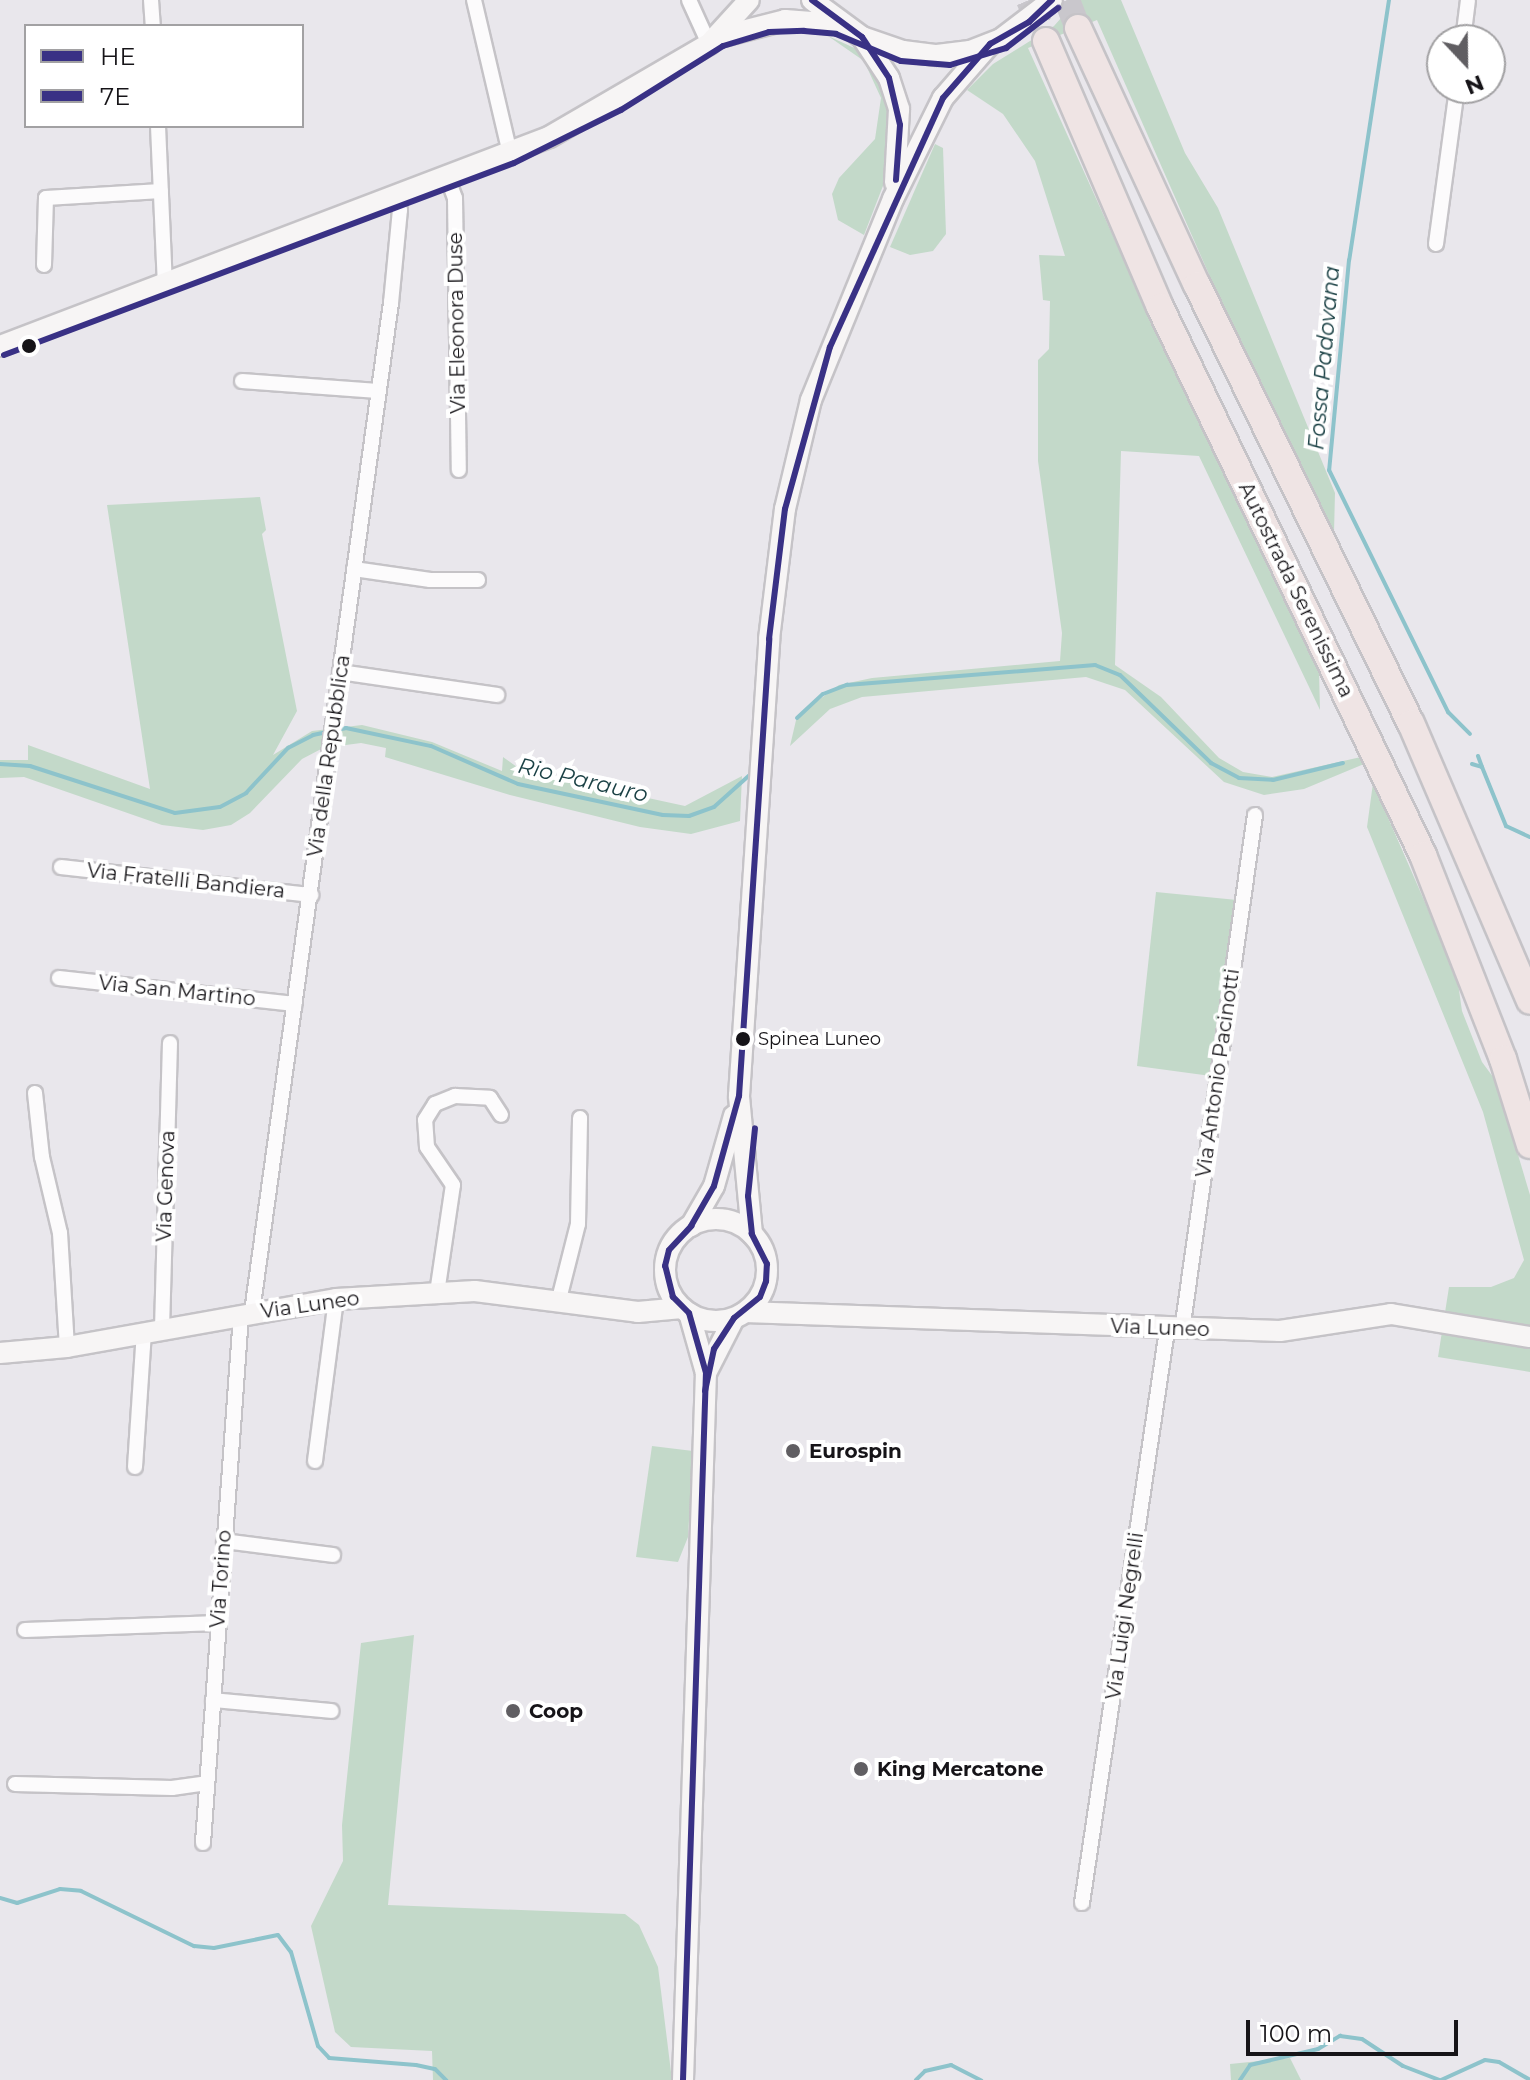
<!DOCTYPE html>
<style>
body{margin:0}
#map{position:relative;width:1530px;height:2080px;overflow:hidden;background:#e9e7ec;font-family:Montserrat,sans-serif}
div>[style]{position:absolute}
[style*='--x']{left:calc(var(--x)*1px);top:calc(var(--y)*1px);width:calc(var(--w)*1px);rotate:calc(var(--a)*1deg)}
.green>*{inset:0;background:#c3d9c9}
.stream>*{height:4px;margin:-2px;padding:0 2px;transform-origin:2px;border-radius:2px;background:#8dc3cb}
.highway-tunnel>*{height:26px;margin-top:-13px;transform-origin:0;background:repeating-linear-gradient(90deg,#c9c7cc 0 26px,transparent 0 39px)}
.roads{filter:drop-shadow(2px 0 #c5c3c7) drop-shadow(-2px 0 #c5c3c7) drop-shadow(0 2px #c5c3c7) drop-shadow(0 -2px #c5c3c7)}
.street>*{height:14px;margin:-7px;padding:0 7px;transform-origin:7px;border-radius:7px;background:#fcfbfc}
.secondary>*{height:20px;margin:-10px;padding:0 10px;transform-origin:10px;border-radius:10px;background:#f7f5f5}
.secondary>.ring{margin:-10px;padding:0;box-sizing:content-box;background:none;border:20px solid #f7f5f5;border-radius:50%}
.highway>*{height:26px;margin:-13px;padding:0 13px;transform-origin:13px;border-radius:13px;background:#efe4e4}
.bus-1>*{height:6px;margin:-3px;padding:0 3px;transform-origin:3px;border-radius:3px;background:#393185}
.bus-2>*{height:6px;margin:-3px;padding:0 3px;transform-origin:3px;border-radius:3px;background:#393185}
.dots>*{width:22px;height:22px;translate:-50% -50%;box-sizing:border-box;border:4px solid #fff;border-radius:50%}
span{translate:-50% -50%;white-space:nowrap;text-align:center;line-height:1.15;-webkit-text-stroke:8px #fff;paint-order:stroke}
.bus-label{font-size:18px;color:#161418}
.left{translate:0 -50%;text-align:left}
.street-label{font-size:20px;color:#161418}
.poi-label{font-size:20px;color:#161418;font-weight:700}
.water-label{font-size:22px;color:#1b4145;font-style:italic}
.legend{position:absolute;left:24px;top:24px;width:280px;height:104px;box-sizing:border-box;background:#fff;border:2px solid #a2a1a3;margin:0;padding:10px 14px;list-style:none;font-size:24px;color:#161418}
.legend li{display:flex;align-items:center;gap:16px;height:40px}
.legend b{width:40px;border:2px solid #a2a1a3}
.north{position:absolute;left:1426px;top:24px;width:80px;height:80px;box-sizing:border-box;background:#fff;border:2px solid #a2a1a3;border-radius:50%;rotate:158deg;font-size:22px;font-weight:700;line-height:32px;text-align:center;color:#161418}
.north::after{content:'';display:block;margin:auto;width:28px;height:36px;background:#605e62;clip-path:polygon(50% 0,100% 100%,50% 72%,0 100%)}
.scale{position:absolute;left:1246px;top:2020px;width:212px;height:36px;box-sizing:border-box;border:4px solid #161418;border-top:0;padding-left:10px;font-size:24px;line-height:28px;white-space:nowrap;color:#161418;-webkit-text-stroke:6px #fff;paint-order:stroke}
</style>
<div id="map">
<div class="green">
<i style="clip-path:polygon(1077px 0,1121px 0,1185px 153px,1218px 208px,1335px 493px,1334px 533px,1230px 322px,1097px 20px,1028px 48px,1179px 382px,1319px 671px,1320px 710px,1199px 456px,1121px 451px,1115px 665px,1161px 697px,1219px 758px,1243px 772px,1272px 777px,1361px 757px,1364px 764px,1304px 789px,1264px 795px,1224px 782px,1125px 690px,1086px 677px,862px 697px,830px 709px,790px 746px,797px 716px,839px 685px,872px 678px,1060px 661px,1062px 633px,1038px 461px,1038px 360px,1049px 349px,1050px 301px,1043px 300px,1039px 255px,1065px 256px,1035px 161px,1003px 114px,967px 90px,993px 64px,1054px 26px)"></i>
<i style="clip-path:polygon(828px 36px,861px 51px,877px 71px,889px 109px,886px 178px,864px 235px,838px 220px,832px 194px,839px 178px,875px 139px,881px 98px,864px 61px)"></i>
<i style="clip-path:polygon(935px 144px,943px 148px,946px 234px,933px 251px,910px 255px,890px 247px)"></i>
<i style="clip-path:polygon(260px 497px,266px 530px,262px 534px,297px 711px,273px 755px,312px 731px,362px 725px,432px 742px,502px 771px,503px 757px,517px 767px,574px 782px,685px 806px,742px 776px,740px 821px,691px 834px,640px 827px,510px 795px,385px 757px,386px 748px,361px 743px,323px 748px,302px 759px,250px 813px,231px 825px,203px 830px,162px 825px,24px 777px,0 778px,0 760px,28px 760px,28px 745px,150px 789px,107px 505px)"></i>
<i style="clip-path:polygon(1373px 783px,1457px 976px,1462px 1011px,1482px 1062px,1496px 1081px,1530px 1195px,1530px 1372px,1438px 1357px,1449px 1287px,1491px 1287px,1514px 1278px,1524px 1260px,1483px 1112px,1367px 827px)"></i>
<i style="clip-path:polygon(1156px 892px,1237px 900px,1211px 1076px,1137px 1066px)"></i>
<i style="clip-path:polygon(652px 1446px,693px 1451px,688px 1537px,678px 1562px,636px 1557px)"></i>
<i style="clip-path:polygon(414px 1635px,388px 1905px,625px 1914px,639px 1925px,658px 1967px,672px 2080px,433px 2080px,432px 2051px,351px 2047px,335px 2032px,311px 1926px,343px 1861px,342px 1825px,361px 1643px)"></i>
<i style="clip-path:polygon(1290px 2058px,1301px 2080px,1231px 2080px,1230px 2064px)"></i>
</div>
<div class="stream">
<i style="--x:1389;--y:0;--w:263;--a:98.7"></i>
<i style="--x:1349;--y:260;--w:211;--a:95.4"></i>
<i style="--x:1329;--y:470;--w:270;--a:63.8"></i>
<i style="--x:1448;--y:712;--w:31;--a:45"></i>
<i style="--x:797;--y:718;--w:35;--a:-43"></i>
<i style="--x:823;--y:694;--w:26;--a:-21"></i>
<i style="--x:847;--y:685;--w:249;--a:-4.6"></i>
<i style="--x:1095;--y:665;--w:27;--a:22"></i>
<i style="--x:1120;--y:675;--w:127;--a:44"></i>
<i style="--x:1211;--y:763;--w:32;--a:28"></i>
<i style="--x:1239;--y:778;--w:34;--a:3"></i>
<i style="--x:1273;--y:780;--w:72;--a:-13.7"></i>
<i style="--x:1478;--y:756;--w:12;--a:70"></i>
<i style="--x:0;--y:764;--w:30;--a:4"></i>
<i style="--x:30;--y:766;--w:152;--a:18"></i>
<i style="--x:175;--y:813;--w:45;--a:-7.6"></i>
<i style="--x:220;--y:807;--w:30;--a:-28"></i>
<i style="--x:246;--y:793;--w:62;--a:-47"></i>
<i style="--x:288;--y:748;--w:28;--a:-27"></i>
<i style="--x:313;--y:735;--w:34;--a:-12"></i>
<i style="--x:346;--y:728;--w:87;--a:12"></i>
<i style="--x:431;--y:746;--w:95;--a:23.6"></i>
<i style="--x:518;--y:784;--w:148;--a:12.1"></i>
<i style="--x:663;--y:815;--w:26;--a:2"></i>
<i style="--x:689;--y:816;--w:27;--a:-20"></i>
<i style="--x:714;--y:807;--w:52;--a:-41.9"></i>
<i style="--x:1472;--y:764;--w:10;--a:17"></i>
<i style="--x:1482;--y:767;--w:64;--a:67.9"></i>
<i style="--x:1506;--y:826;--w:26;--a:25"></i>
<i style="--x:0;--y:1898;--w:18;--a:16"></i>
<i style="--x:17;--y:1903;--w:45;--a:-18"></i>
<i style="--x:60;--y:1889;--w:21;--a:5"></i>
<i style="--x:81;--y:1891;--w:126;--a:26"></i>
<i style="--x:194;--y:1946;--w:20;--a:6"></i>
<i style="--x:214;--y:1948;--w:65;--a:-11.5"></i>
<i style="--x:278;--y:1935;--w:21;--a:53"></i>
<i style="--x:291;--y:1952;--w:98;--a:74"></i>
<i style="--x:318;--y:2046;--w:16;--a:47"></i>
<i style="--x:329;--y:2058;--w:87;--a:4.6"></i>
<i style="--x:416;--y:2065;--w:19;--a:12"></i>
<i style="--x:435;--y:2069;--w:16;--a:45"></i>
<i style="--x:916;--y:2080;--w:13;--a:-45"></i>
<i style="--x:925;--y:2071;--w:27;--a:-13"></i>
<i style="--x:951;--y:2065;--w:34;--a:27"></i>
<i style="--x:1240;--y:2080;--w:18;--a:-56"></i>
<i style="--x:1250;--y:2065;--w:70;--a:-13.2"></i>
<i style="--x:1318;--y:2049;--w:26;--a:-31"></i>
<i style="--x:1340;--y:2036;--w:22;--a:8"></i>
<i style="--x:1362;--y:2039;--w:49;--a:33.4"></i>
<i style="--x:1403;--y:2066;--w:40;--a:21"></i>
<i style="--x:1441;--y:2080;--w:48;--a:-24.4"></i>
<i style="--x:1485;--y:2060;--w:14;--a:8"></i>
<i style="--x:1499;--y:2062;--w:36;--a:30"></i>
</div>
<div class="highway-tunnel">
<i style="--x:1029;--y:0;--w:44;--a:67.5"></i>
<i style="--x:1067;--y:0;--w:30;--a:69"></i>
</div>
<div class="roads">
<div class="street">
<i style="--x:151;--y:0;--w:26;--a:86"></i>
<i style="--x:474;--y:0;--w:158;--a:76.8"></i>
<i style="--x:689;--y:0;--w:48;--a:65.6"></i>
<i style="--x:1463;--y:40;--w:40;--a:-82.9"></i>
<i style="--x:158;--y:126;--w:158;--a:87.5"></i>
<i style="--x:448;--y:179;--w:20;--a:70"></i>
<i style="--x:455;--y:198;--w:272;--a:89.2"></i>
<i style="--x:1436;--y:244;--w:157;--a:-82.3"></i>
<i style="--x:44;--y:265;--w:67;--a:-88.3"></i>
<i style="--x:46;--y:198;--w:115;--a:-3.5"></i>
<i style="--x:242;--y:381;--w:136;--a:4.2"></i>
<i style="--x:354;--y:569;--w:77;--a:8.2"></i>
<i style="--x:430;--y:580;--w:48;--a:0"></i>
<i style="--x:340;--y:672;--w:159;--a:8.3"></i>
<i style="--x:61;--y:867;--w:252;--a:6.4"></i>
<i style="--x:59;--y:978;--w:237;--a:6.3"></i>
<i style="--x:35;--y:1093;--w:64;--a:83.8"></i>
<i style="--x:42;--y:1157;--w:78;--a:76.7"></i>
<i style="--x:60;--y:1233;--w:114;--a:86.5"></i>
<i style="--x:437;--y:1293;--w:109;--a:-81.6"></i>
<i style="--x:453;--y:1185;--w:46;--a:-124.4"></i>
<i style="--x:427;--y:1147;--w:27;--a:-94"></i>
<i style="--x:425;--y:1120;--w:19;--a:-58"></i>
<i style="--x:435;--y:1104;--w:22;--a:-22"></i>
<i style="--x:455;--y:1096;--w:35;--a:3"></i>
<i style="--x:490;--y:1098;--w:20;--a:57"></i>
<i style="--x:558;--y:1303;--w:81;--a:-75.8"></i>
<i style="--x:578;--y:1224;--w:106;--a:-88.9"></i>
<i style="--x:252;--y:1312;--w:1019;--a:-82.16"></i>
<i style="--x:391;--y:303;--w:93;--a:-84.5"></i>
<i style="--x:400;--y:210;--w:12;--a:-110"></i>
<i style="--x:162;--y:1329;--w:286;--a:-88.4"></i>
<i style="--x:1182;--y:1330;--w:520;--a:-81.93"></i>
<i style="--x:315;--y:1461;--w:163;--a:-82.6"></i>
<i style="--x:135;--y:1467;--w:135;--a:-86.2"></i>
<i style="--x:224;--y:1541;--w:110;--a:7.3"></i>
<i style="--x:25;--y:1630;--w:193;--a:-2.1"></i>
<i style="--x:213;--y:1700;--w:119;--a:5.3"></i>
<i style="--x:15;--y:1784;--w:157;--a:1.5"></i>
<i style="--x:172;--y:1788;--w:35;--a:-8"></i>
<i style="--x:203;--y:1843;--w:529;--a:-85.88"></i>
<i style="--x:1082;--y:1903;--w:579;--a:-81.56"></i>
</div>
<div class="secondary">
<i style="--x:812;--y:0;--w:62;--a:36.5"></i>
<i style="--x:862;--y:37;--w:43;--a:18.9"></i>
<i style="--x:903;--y:51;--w:34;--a:7"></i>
<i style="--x:937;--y:55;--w:33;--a:-7"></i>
<i style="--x:970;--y:51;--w:33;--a:-21"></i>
<i style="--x:1001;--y:39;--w:64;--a:-37.4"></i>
<i style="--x:719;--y:37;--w:68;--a:-14.4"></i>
<i style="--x:785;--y:20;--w:53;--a:4.3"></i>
<i style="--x:862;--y:37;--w:49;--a:56.6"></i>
<i style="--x:889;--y:78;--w:33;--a:72"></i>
<i style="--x:899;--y:109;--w:74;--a:93.1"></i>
<i style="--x:0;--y:346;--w:587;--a:-20.84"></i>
<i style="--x:549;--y:137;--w:185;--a:-30.2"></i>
<i style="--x:709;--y:44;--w:59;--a:-47.7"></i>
<i class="ring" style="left:665px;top:1219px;width:82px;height:82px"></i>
<i style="--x:691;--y:1226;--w:46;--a:-60.1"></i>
<i style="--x:714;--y:1186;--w:73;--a:-74.1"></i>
<i style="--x:752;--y:1234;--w:139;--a:-95.4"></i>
<i style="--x:739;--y:1096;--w:458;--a:-86.2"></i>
<i style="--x:769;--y:639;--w:131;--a:-83"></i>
<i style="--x:785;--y:509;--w:112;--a:-76.6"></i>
<i style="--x:811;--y:400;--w:217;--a:-67.8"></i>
<i style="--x:893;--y:199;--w:113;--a:-63.7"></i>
<i style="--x:943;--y:98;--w:72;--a:-49"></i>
<i style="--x:745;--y:1312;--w:535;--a:2.03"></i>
<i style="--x:1280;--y:1331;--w:112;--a:-8.7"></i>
<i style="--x:1391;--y:1314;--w:141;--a:9.4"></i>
<i style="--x:0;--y:1353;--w:67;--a:-5.1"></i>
<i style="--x:67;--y:1347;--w:273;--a:-10.1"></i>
<i style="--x:336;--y:1299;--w:139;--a:-3.3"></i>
<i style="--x:475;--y:1291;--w:164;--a:7.3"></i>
<i style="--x:638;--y:1312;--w:44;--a:-5.2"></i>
<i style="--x:706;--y:1373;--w:62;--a:-63"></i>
<i style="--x:683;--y:2080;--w:707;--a:-88.14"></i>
<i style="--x:706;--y:1373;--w:62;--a:-105.8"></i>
</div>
<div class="highway">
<i style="--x:1078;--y:28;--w:283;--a:65.2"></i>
<i style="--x:1197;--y:285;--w:487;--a:64"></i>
<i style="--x:1411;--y:723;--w:302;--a:66.8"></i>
<i style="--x:1046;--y:41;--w:289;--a:66.8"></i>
<i style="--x:1160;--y:307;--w:608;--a:64.36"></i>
<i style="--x:1423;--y:855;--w:219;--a:68.6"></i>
<i style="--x:1503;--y:1059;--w:90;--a:72.6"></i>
</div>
</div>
<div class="bus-1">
<i style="--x:812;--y:0;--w:62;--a:36.5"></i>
<i style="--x:862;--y:37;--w:49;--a:56.6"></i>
<i style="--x:889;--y:78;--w:48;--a:76.8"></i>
<i style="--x:900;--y:125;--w:55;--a:94.2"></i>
<i style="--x:705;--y:1391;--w:43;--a:-77.9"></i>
<i style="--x:714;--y:1349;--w:37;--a:-57"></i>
<i style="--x:734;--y:1318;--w:33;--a:-39"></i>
<i style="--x:760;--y:1297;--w:17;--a:-69"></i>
<i style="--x:766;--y:1281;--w:17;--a:-87"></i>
<i style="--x:767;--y:1264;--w:34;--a:-117"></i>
<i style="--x:752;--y:1234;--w:38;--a:-96"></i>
<i style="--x:748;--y:1196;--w:68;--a:-84.1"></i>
<i style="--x:683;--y:2080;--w:707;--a:-88.14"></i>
<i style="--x:706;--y:1373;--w:62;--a:-105.8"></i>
<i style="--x:689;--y:1313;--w:23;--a:-135"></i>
<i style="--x:673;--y:1297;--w:32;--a:-104"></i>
<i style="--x:665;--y:1266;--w:16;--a:-76"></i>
<i style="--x:669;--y:1250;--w:33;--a:-47"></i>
<i style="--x:691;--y:1226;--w:46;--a:-60.1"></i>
<i style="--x:714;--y:1186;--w:93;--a:-74.5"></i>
<i style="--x:739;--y:1096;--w:458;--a:-86.2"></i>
<i style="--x:769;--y:639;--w:131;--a:-83"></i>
<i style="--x:785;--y:509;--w:168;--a:-74.5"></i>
<i style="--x:830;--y:347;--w:273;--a:-65.6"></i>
<i style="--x:943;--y:98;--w:72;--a:-49"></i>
<i style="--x:990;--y:44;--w:45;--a:-29.4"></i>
<i style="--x:1029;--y:22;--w:32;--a:-44"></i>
</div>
<div class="bus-2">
<i style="--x:4;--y:355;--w:545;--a:-20.63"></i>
<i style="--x:514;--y:163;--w:119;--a:-26.4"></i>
<i style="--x:621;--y:110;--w:120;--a:-32.1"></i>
<i style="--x:723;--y:46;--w:48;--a:-16.9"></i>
<i style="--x:769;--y:32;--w:35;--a:-2"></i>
<i style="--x:804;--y:31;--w:32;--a:5"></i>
<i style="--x:836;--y:34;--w:70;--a:22.6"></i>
<i style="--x:901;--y:61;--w:49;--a:4.7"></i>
<i style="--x:950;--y:65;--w:59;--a:-16.9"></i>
<i style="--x:1006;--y:48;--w:66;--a:-37.6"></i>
</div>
<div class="dots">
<i style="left:29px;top:346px;background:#161418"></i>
<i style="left:743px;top:1039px;background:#161418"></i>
<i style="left:793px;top:1451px;background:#605e62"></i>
<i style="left:513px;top:1711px;background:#605e62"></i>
<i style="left:861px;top:1769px;background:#605e62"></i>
</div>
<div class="bus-label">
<span class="left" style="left:758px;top:1039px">Spinea Luneo</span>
</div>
<div class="street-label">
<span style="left:457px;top:323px;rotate:-91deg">Via Eleonora Duse</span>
<span style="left:1296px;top:590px;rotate:64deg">Autostrada Serenissima</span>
<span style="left:329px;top:756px;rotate:-82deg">Via della Repubblica</span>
<span style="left:186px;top:881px;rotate:6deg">Via Fratelli Bandiera</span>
<span style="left:177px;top:991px;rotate:6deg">Via San Martino</span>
<span style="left:1218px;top:1073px;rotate:-82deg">Via Antonio Pacinotti</span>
<span style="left:166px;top:1186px;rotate:-88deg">Via Genova</span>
<span style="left:310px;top:1305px;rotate:-8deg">Via Luneo</span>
<span style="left:1160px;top:1328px;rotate:2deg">Via Luneo</span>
<span style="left:221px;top:1579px;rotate:-86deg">Via Torino</span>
<span style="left:1125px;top:1616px;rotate:-82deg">Via Luigi Negrelli</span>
</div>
<div class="poi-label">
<span class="left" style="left:809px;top:1451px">Eurospin</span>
<span class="left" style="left:529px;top:1711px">Coop</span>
<span class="left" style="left:877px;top:1769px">King Mercatone</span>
</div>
<div class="water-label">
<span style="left:1324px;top:358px;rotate:-85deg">Fossa Padovana</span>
<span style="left:583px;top:780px;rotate:13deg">Rio Parauro</span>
</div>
<ul class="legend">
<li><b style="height:10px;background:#393185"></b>HE</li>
<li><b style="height:10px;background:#393185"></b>7E</li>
</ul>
<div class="north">N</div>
<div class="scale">100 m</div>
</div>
